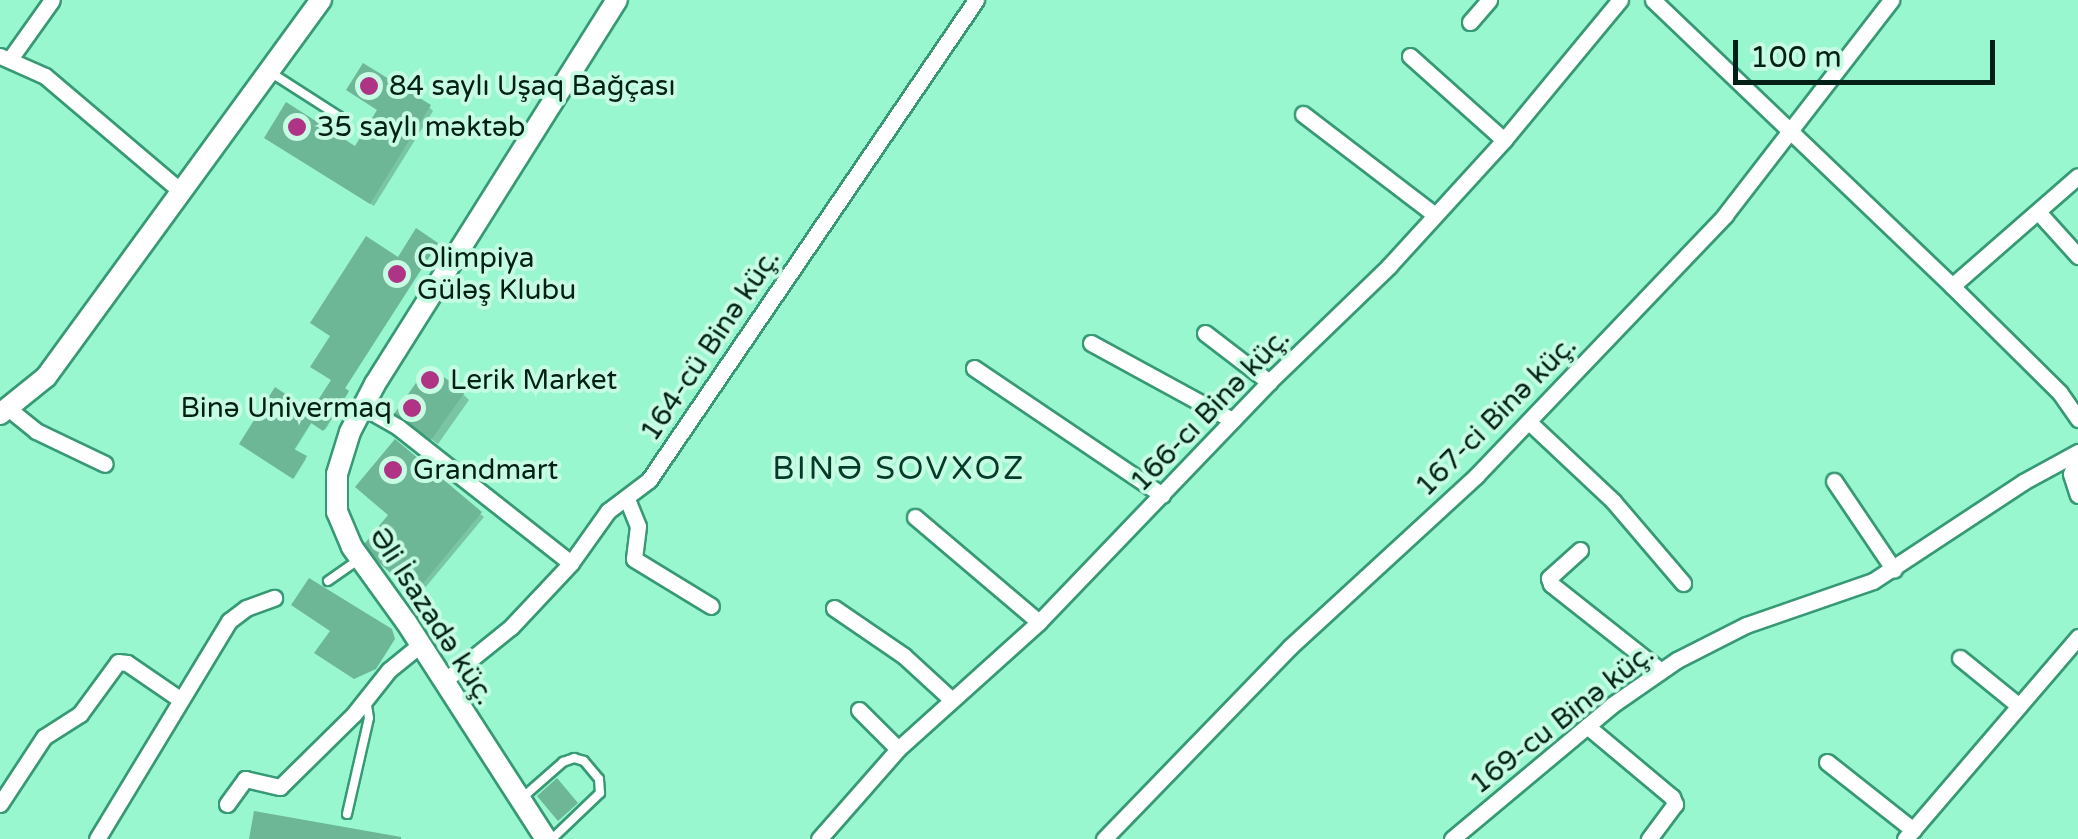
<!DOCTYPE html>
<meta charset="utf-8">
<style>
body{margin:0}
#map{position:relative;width:2078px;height:839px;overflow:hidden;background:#98f7ce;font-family:"Varela Round",sans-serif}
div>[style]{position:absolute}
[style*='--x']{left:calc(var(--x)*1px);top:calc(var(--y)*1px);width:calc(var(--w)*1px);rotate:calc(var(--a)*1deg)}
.shadow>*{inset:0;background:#0003}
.building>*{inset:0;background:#6db696}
.roads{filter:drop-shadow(2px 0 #379975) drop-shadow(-2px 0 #379975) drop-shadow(0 2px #379975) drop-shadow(0 -2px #379975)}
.lane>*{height:8px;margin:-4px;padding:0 4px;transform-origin:4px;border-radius:4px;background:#fff}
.street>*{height:15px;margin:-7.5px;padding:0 7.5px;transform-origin:7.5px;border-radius:7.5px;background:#fff}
.secondary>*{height:20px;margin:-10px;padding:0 10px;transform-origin:10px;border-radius:10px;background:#fff}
.dots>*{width:28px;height:28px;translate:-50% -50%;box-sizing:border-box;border:5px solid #c6fce3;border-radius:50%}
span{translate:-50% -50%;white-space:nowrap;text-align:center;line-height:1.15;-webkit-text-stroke:8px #c6fce3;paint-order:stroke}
.poi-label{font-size:28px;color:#022015}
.left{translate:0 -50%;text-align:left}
.right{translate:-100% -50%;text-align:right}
.street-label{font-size:28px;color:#022015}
.quarter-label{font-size:32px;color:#023b29;letter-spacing:2.5px}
.scale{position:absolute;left:1733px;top:40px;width:262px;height:45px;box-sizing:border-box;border:5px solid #022015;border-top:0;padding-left:12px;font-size:30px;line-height:35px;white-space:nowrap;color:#022015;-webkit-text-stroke:8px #c6fce3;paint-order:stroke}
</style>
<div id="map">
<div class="shadow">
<i style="clip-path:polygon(429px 107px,433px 111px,374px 206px,270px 141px,356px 149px,380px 110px)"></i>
<i style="clip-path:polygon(417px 232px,437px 245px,344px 390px,348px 393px,325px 430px,312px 422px,294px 451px,306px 459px,294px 478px,242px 444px,312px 414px)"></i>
<i style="clip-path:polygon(463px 394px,469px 400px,438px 444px,403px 419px)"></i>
<i style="clip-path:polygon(395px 443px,484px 517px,419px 595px,364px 548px,392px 515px)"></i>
</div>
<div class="building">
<i style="clip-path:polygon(363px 63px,431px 105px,370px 204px,264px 138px,286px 102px,355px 146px,377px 110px,346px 90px)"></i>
<i style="clip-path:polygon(416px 228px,438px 243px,345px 388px,349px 391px,323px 431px,311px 423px,294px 449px,307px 456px,293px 479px,239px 444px,275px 387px,311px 411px,331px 380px,310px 367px,330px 336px,310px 323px,366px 236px,398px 257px)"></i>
<i style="clip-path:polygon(428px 366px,465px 392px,431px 440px,394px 414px)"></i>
<i style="clip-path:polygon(395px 439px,482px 512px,415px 593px,361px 548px,388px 515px,355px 487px)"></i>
<i style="clip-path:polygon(309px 578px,392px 629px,395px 639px,376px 669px,354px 679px,314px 653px,330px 631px,291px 605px)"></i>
<i style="clip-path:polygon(557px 778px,578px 803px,558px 821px,537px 796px)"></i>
<i style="clip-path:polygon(254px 811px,401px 837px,401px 839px,249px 839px)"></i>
</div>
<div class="roads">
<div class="lane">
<i style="--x:270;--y:72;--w:83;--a:32.7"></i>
<i style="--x:328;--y:581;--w:38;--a:-35"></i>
<i style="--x:522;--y:798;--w:55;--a:-41.3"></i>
<i style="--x:563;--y:762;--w:12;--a:-20"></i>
<i style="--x:574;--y:758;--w:10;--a:17"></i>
<i style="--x:584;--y:761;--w:23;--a:50"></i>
<i style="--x:599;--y:779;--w:14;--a:86"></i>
<i style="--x:600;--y:793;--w:66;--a:136.2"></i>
<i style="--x:347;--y:814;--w:98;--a:-77.1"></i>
<i style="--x:369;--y:718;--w:18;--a:-99"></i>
</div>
<div class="street">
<i style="--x:1653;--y:0;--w:414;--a:43.7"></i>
<i style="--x:1952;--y:286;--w:152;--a:44.7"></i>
<i style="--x:2060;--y:393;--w:32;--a:55"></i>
<i style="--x:1470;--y:22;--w:29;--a:-49"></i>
<i style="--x:0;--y:56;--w:49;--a:24"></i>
<i style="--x:45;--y:76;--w:180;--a:40.3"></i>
<i style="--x:1410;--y:56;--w:126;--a:41.8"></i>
<i style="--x:10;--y:59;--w:72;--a:-54.6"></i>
<i style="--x:1303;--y:114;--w:166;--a:37.4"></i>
<i style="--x:2040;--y:214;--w:57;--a:47.9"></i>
<i style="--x:1952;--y:286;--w:167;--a:-41.1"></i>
<i style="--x:1205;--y:333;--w:81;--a:37.4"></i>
<i style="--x:1091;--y:343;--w:161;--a:28.6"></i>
<i style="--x:974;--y:368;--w:227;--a:34"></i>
<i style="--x:363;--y:407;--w:40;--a:29.7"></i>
<i style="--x:398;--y:427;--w:220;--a:38.2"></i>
<i style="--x:9;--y:409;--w:35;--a:39"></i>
<i style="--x:36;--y:431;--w:76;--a:25.6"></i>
<i style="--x:1529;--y:422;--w:115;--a:43.2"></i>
<i style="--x:1613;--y:501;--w:108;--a:49.5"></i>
<i style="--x:2078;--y:455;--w:20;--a:110"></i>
<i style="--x:2071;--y:474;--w:22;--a:72"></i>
<i style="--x:1834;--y:481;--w:107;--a:56"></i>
<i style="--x:627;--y:499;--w:29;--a:68"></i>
<i style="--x:638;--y:526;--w:33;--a:97"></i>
<i style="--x:634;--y:559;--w:90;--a:31.4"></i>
<i style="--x:915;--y:517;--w:162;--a:40.3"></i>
<i style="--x:1580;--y:550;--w:42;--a:137.9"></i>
<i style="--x:1549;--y:578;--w:6;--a:72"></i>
<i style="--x:1551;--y:584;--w:140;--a:38.3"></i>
<i style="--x:834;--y:608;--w:85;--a:34.4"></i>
<i style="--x:904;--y:656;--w:65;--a:42.5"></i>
<i style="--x:1960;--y:658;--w:76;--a:39.1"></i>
<i style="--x:444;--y:681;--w:86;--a:-38.9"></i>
<i style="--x:511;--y:627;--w:88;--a:-46.8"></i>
<i style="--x:571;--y:563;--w:64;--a:-54.6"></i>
<i style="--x:608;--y:511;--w:51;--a:-37.1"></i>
<i style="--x:649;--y:480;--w:581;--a:-55.74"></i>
<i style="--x:859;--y:710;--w:55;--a:45"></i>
<i style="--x:1587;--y:726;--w:111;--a:39.9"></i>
<i style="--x:1672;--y:797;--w:8;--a:67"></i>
<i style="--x:1675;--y:804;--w:44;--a:126.6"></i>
<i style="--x:1827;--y:762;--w:110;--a:38.3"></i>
<i style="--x:0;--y:804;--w:80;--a:-56.7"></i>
<i style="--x:44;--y:737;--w:43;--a:-32.6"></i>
<i style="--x:80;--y:714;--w:64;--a:-53.8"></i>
<i style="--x:118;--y:662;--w:9;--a:6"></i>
<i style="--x:127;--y:663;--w:65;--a:34.4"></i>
<i style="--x:227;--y:804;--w:31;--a:-54"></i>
<i style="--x:245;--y:779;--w:36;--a:13"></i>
<i style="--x:280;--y:787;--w:104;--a:-44.6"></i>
<i style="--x:354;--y:714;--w:56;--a:-51.5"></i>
<i style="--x:389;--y:670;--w:41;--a:-39.1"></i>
<i style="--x:97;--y:839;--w:255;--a:-58.8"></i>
<i style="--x:229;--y:621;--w:21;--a:-37"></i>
<i style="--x:246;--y:608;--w:30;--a:-20"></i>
<i style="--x:819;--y:839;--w:120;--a:-48.7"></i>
<i style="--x:898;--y:749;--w:190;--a:-42"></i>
<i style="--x:1039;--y:622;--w:332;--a:-46.2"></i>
<i style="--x:1269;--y:382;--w:167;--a:-44"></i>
<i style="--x:1389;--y:266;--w:171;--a:-47.6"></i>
<i style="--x:1504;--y:140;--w:182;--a:-50.4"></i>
<i style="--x:1104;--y:839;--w:267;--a:-45.9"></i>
<i style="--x:1290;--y:647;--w:253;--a:-42.6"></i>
<i style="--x:1476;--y:476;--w:361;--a:-46.3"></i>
<i style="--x:1725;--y:215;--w:272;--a:-52.3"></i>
<i style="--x:1452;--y:839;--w:209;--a:-39.9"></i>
<i style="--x:1612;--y:705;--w:79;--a:-34.7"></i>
<i style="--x:1677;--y:660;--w:77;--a:-26.9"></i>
<i style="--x:1746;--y:625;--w:134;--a:-19.1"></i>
<i style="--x:1873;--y:581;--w:180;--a:-33.4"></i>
<i style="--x:2023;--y:482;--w:63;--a:-28.6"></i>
<i style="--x:1905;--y:839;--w:266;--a:-49.4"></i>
</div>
<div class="secondary">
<i style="--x:0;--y:414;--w:59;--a:-38.8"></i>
<i style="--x:46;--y:377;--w:467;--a:-53.9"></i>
<i style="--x:546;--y:839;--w:258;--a:-122.8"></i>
<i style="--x:406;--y:622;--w:92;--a:-125.8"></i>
<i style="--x:352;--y:547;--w:38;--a:-113"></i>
<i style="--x:337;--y:512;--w:38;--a:-90"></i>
<i style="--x:337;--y:474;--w:44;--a:-72.8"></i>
<i style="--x:350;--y:432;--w:54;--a:-62.5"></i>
<i style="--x:375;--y:384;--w:454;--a:-57.8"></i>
</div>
</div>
<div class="dots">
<i style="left:369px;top:86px;background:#b03485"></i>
<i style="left:297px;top:127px;background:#b03485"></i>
<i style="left:397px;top:274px;background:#b03485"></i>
<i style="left:430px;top:380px;background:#b03485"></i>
<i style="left:412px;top:408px;background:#b03485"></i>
<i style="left:393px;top:470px;background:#b03485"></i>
</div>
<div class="poi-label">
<span class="left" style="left:389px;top:86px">84 saylı Uşaq Bağçası</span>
<span class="left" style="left:317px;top:127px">35 saylı məktəb</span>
<span class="left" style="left:417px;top:274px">Olimpiya<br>Güləş Klubu</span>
<span class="left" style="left:450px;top:380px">Lerik Market</span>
<span class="right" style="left:392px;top:408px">Binə Univermaq</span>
<span class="left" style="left:413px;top:470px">Grandmart</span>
</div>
<div class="street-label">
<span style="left:710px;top:345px;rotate:-56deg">164-cü Binə küç.</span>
<span style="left:1210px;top:410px;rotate:-46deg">166-cı Binə küç.</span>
<span style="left:1496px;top:416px;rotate:-45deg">167-ci Binə küç.</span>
<span style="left:432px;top:616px;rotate:57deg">Əli İsazadə küç.</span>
<span style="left:1562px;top:719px;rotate:-38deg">169-cu Binə küç.</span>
</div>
<div class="quarter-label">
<span style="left:899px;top:469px">BINƏ SOVXOZ</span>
</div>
<div class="scale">100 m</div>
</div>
